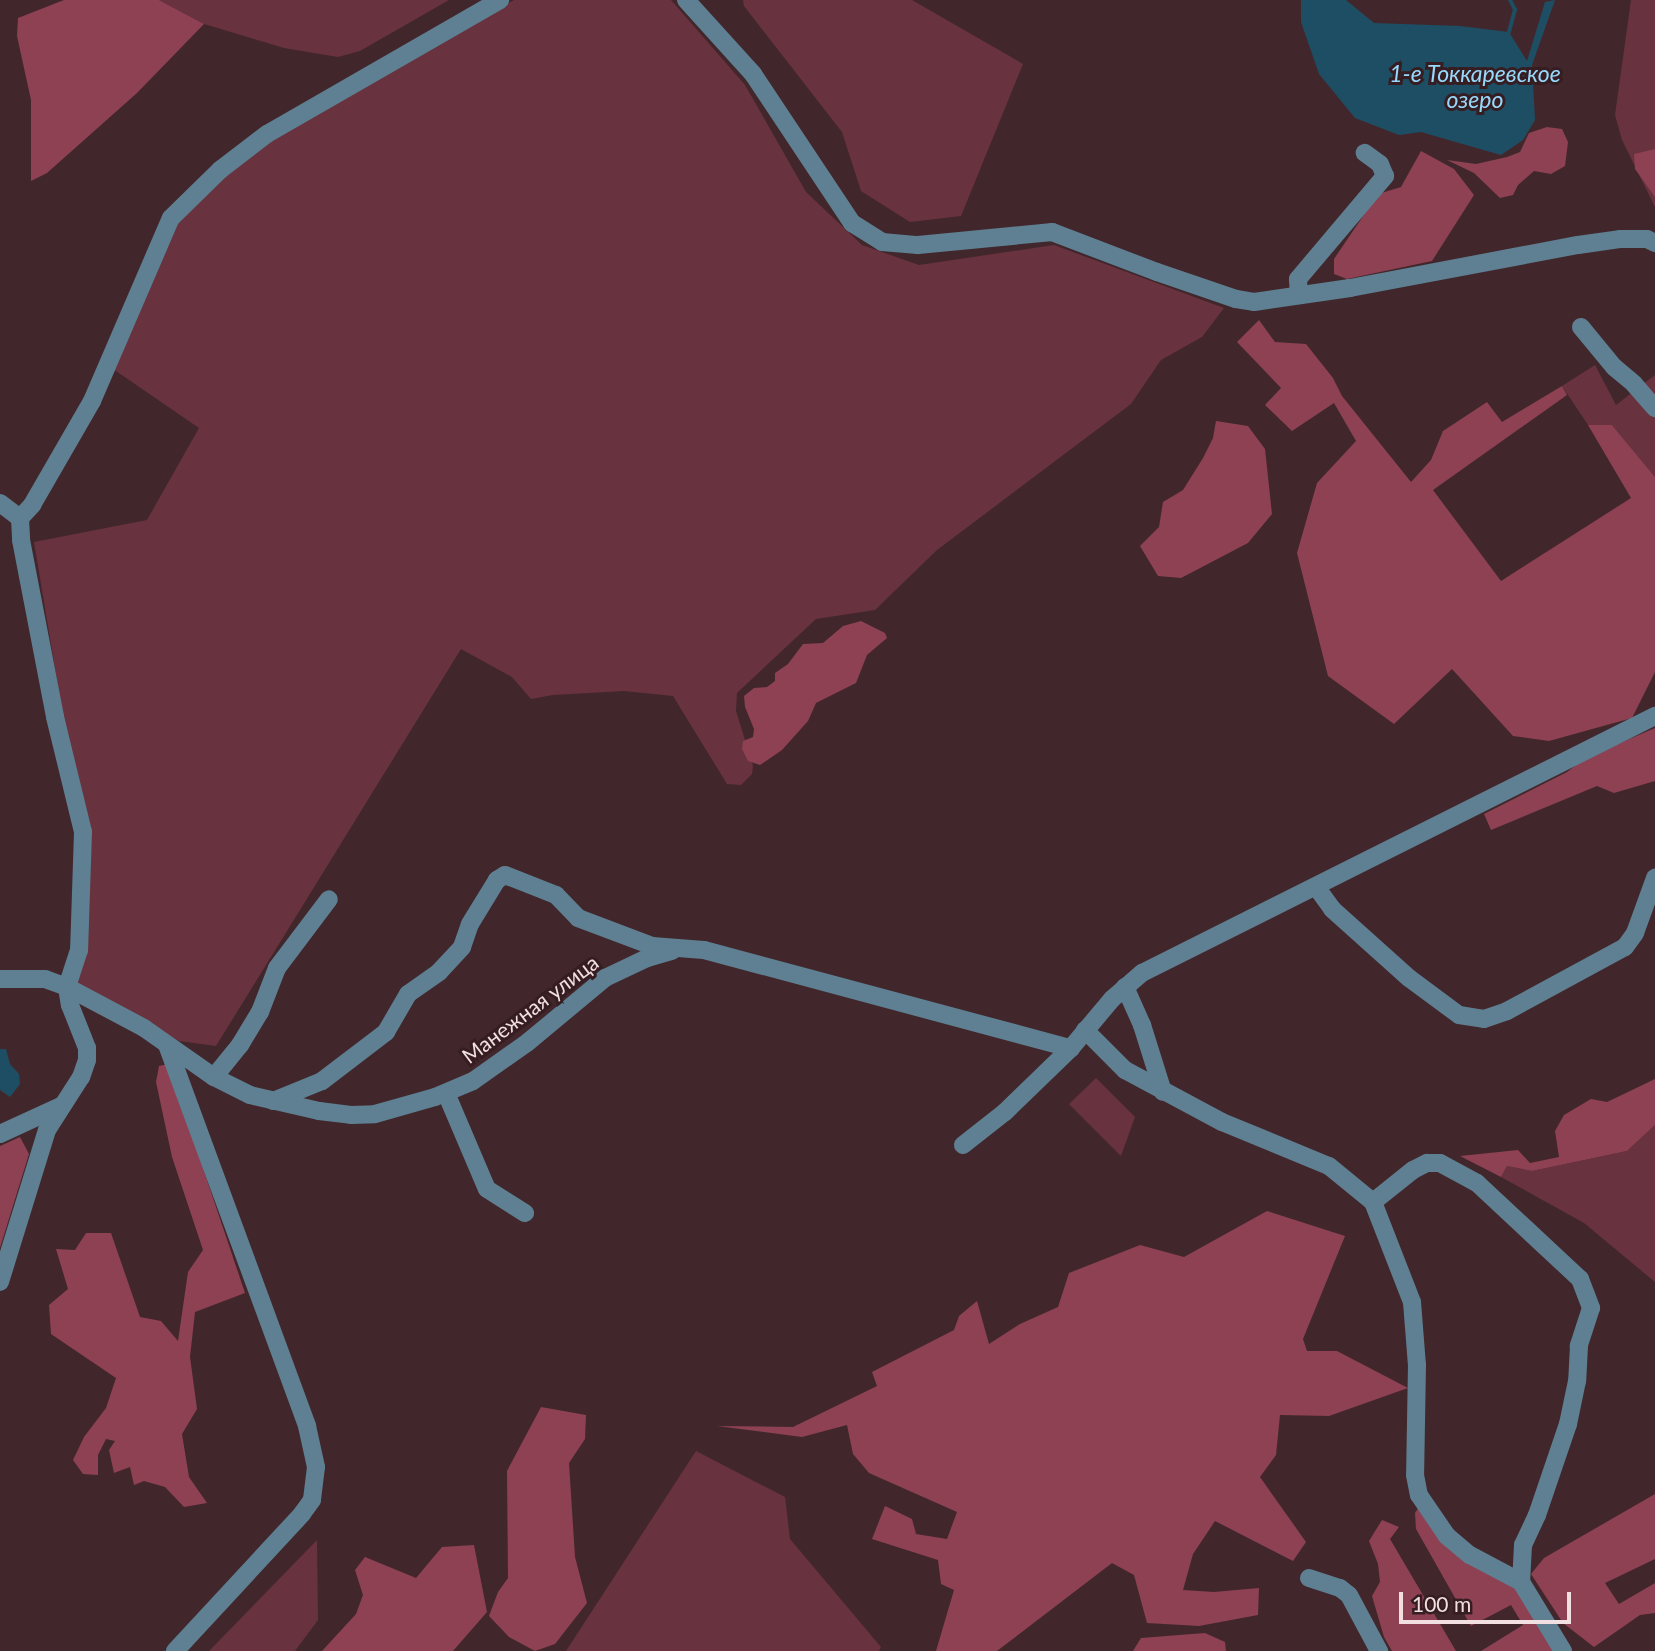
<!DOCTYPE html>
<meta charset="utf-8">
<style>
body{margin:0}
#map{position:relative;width:1655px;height:1651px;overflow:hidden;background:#41272c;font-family:Lato,sans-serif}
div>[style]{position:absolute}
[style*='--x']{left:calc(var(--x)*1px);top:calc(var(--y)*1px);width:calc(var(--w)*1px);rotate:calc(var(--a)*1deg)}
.green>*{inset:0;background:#68323e}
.forest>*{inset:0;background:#8d4153}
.water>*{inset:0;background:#1e4e64}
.stream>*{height:3.5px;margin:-1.75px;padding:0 1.75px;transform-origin:1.75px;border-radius:1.75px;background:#1e4e64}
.minor>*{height:18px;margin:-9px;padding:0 9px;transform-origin:9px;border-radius:9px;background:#5e8092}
span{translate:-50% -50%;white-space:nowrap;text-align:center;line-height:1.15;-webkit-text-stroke:6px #361d22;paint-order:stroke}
.street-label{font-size:21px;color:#f1dfe2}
.water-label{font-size:23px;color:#97d9fb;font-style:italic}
.scale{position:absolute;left:1399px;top:1592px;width:172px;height:32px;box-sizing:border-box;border:4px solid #f1dfe2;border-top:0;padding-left:9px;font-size:21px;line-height:24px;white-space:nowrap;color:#f1dfe2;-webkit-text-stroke:5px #361d22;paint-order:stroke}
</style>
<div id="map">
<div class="green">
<i style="clip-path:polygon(159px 0,449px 0,360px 51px,338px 57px,284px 48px,204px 24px)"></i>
<i style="clip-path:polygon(514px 0,671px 0,745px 85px,806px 192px,862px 245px,919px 265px,1054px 245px,1224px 308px,1202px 337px,1161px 360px,1131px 404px,937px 550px,875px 610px,816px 619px,737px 693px,736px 711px,753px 766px,752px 774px,741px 785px,727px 784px,673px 696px,624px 691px,553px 695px,531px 699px,512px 677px,461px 649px,216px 1046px,179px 1041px,74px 981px,87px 861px,34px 542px,147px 520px,199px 428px,113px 369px,175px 225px,224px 175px,272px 137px)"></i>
<i style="clip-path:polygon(743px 0,912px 0,1023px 64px,961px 216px,910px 222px,861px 191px,842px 132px,744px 6px)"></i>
<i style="clip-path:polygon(1631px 0,1655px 0,1655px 207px,1622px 140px,1615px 115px)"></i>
<i style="clip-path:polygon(1595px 365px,1616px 405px,1655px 375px,1655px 477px,1612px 425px,1588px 425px,1562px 386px)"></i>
<i style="clip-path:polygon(1096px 1078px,1135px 1117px,1121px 1156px,1069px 1104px)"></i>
<i style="clip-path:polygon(1655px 1125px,1655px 1282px,1584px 1223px,1501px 1177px,1507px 1166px,1532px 1171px,1627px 1151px)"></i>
<i style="clip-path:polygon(696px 1451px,785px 1497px,790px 1539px,881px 1647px,879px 1651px,566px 1651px)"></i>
<i style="clip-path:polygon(317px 1540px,318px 1620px,295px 1651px,209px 1651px)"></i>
</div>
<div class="forest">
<i style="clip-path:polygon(64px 0,159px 0,204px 24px,137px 93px,47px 173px,31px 181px,31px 100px,17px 36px,18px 18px)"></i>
<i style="clip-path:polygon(1547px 127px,1562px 129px,1568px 142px,1565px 166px,1551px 174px,1534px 171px,1518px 185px,1513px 195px,1500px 198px,1474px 173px,1447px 160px,1476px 164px,1507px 157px,1520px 152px,1529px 133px)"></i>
<i style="clip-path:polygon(1655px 149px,1655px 197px,1635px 169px,1634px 154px)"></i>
<i style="clip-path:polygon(1421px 151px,1454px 169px,1474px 195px,1432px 261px,1347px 279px,1334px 274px,1334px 259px,1378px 194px,1401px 187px)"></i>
<i style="clip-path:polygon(1259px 320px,1275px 342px,1306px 344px,1333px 378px,1342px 396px,1411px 482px,1431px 460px,1443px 431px,1487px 402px,1502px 422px,1562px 386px,1567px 395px,1433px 490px,1501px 581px,1631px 498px,1588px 425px,1612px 425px,1655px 477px,1655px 672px,1632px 718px,1549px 741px,1513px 736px,1452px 669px,1394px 724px,1328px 676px,1297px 553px,1317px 483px,1356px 441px,1334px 403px,1292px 431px,1265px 405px,1281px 388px,1237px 342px)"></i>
<i style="clip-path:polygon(1216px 421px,1248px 426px,1265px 449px,1272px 514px,1248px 543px,1181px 578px,1158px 576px,1140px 546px,1159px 527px,1163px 502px,1183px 490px,1203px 458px,1213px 438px)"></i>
<i style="clip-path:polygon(861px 621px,885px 633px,887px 638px,867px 655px,856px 683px,816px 703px,808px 721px,782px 750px,760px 765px,748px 761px,742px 749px,743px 741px,753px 737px,754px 729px,745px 707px,744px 696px,754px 688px,767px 687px,775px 681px,775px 673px,788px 664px,803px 644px,823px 643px,843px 626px)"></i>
<i style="clip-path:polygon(1655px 728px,1655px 781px,1614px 793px,1597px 786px,1491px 830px,1484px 814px,1567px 772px,1585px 758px)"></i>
<i style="clip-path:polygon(168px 1064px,245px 1293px,195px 1312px,190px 1357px,197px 1409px,182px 1434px,189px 1477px,207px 1503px,184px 1507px,165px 1487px,144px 1481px,134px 1485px,130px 1467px,114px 1473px,109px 1450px,115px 1441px,106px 1439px,98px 1455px,98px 1475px,83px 1474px,73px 1460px,84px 1437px,106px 1408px,116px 1378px,51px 1334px,49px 1305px,68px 1289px,56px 1249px,75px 1250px,86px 1233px,111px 1233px,140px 1317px,161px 1321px,178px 1341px,188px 1272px,203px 1250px,172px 1157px,156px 1082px,159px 1066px)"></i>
<i style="clip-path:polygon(1655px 1079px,1655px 1125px,1627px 1151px,1532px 1171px,1507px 1166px,1501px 1177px,1460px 1156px,1518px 1150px,1530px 1163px,1559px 1157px,1555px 1131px,1564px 1115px,1591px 1099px,1607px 1102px)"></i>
<i style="clip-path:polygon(20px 1137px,29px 1154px,0 1248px,0 1146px)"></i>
<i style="clip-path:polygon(1267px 1211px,1345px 1236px,1303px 1339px,1307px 1351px,1337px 1351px,1408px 1388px,1329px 1416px,1280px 1415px,1276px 1455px,1260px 1477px,1306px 1542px,1293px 1561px,1215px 1521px,1193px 1554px,1183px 1590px,1214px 1592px,1259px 1588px,1258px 1615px,1199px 1626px,1147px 1623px,1134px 1575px,1112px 1563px,997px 1651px,936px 1651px,954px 1590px,941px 1584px,938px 1560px,872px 1539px,885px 1506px,912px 1519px,916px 1534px,947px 1539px,957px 1512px,869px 1473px,853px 1454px,847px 1425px,802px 1437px,717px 1426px,793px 1427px,877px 1386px,872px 1372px,954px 1330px,959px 1316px,977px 1301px,989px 1344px,1020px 1324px,1058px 1307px,1069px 1273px,1140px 1245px,1184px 1257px)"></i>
<i style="clip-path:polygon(541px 1407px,586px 1415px,585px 1439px,569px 1463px,575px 1557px,587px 1603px,555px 1644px,535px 1651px,509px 1637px,489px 1616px,498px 1592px,508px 1578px,507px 1471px)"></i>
<i style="clip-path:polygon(1655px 1494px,1655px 1559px,1605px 1583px,1619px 1604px,1655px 1583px,1655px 1613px,1640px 1615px,1594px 1647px,1563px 1623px,1531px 1574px,1544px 1558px)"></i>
<i style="clip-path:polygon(1419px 1507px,1526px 1598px,1561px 1651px,1481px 1651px,1523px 1625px,1511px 1605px,1471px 1626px,1416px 1529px,1415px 1513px)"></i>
<i style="clip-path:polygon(1382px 1520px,1399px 1527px,1390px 1539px,1456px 1651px,1392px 1651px,1384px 1637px,1372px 1596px,1380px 1582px,1378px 1564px,1369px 1541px)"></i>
<i style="clip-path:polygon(474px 1545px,487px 1612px,453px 1651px,322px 1651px,356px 1614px,363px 1595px,355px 1570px,365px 1557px,416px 1578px,442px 1547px)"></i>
<i style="clip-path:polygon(1205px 1633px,1225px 1642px,1226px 1651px,1133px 1651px,1141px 1638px)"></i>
</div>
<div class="water">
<i style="clip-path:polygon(1301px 0,1346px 0,1374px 23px,1460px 26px,1509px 32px,1527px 61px,1545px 2px,1555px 0,1532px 65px,1535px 120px,1523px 140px,1501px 155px,1421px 132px,1399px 135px,1355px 118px,1319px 74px,1301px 22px)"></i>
<i style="clip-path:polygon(0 1049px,6px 1049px,10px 1064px,19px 1074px,20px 1084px,10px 1097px,0 1090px)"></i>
</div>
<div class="stream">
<i style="--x:1509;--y:32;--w:23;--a:-75"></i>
<i style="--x:1515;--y:10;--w:11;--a:-117"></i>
</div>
<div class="minor">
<i style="--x:686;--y:0;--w:100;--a:47.8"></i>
<i style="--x:753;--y:74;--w:179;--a:56.4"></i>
<i style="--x:852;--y:223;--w:36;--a:32"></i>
<i style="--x:882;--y:242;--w:36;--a:5"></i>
<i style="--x:918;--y:245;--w:135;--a:-5.5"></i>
<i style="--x:1052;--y:232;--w:112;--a:20.9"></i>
<i style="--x:1157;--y:272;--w:83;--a:18.9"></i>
<i style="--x:1236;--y:299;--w:18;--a:9"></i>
<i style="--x:1254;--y:302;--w:97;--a:-8.3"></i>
<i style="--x:1350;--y:288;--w:232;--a:-10.7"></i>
<i style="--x:1578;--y:245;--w:42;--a:-8.1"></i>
<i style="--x:1620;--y:239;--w:27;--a:0"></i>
<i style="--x:1647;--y:239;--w:9;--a:27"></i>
<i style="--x:1299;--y:295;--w:16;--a:-94"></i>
<i style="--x:1298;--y:279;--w:135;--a:-49.8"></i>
<i style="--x:1385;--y:176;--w:13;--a:-113"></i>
<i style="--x:1380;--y:164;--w:19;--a:-144"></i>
<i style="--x:1581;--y:327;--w:52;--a:50.5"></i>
<i style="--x:1614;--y:367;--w:26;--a:40"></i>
<i style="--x:1634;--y:384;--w:32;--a:49"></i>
<i style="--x:0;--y:503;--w:25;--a:37"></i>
<i style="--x:20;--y:518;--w:22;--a:87"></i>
<i style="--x:21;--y:540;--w:180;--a:79.1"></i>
<i style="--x:55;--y:717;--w:118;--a:76.3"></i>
<i style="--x:83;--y:832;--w:118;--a:91.9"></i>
<i style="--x:79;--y:950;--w:39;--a:108"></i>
<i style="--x:67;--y:987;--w:18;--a:81"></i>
<i style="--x:70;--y:1005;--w:46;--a:68.4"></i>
<i style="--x:87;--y:1048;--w:12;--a:90"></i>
<i style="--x:87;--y:1060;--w:18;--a:109"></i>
<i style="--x:81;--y:1077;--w:63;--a:122.7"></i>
<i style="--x:47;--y:1130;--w:159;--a:107.2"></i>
<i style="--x:20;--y:518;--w:18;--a:-47"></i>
<i style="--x:32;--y:505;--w:120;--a:-60"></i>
<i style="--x:92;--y:401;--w:199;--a:-66.7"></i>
<i style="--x:171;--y:218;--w:69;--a:-44.4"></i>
<i style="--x:220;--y:170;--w:59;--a:-37.5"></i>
<i style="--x:267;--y:134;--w:269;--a:-29.9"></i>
<i style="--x:1317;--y:888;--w:26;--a:54"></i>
<i style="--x:1332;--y:909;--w:103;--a:41.9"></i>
<i style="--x:1409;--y:978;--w:62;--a:36.5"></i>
<i style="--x:1459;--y:1015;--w:25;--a:9"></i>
<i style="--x:1484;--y:1019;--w:24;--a:-19"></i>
<i style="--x:1507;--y:1011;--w:134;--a:-28.5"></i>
<i style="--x:1625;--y:947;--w:17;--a:-54"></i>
<i style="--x:1635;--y:933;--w:59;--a:-70"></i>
<i style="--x:0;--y:979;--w:45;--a:0"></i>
<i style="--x:45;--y:979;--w:23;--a:20"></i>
<i style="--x:67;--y:987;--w:87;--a:28"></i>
<i style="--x:144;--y:1028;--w:85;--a:35"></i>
<i style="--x:214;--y:1077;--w:40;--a:26.6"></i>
<i style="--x:250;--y:1095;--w:71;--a:13.1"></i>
<i style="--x:319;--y:1111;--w:32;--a:7"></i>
<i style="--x:351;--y:1115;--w:24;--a:-2"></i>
<i style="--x:375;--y:1114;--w:62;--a:-15.8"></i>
<i style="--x:435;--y:1097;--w:41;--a:-22.8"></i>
<i style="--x:473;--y:1081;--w:67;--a:-35.3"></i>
<i style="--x:528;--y:1042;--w:100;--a:-39.7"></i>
<i style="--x:605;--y:978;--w:47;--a:-25.5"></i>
<i style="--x:647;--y:958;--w:26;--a:-16"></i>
<i style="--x:1125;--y:987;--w:42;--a:65.9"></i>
<i style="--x:1142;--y:1025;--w:70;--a:72.6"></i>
<i style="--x:1085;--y:1030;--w:57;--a:45"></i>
<i style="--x:1125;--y:1070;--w:110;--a:28.2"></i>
<i style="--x:1222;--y:1122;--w:116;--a:22.4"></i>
<i style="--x:1329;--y:1166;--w:57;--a:39.3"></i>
<i style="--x:1373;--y:1202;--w:107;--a:68.7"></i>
<i style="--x:1412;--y:1302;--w:63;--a:85.5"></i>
<i style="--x:1417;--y:1365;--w:110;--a:91"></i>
<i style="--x:1415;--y:1475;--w:20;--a:79"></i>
<i style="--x:1419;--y:1495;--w:50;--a:55.7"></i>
<i style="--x:1447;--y:1536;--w:30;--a:40"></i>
<i style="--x:1470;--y:1555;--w:58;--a:27.9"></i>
<i style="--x:167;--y:1045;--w:406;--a:69.8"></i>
<i style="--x:307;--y:1426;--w:42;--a:77.6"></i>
<i style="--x:316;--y:1467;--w:33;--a:97"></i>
<i style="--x:312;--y:1500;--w:17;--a:126"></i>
<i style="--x:302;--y:1514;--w:187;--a:132.8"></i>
<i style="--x:214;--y:1077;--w:41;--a:-50.9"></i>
<i style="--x:240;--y:1045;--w:39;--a:-59"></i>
<i style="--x:260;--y:1012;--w:47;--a:-68.9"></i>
<i style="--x:277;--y:968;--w:86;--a:-53"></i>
<i style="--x:446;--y:1093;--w:104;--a:66.9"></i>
<i style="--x:487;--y:1189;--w:45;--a:32.3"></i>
<i style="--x:273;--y:1101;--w:53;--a:-22.2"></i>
<i style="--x:322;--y:1081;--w:81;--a:-37.4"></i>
<i style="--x:386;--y:1032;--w:44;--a:-59.9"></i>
<i style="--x:408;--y:994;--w:38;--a:-35"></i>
<i style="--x:439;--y:972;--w:34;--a:-47"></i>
<i style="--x:462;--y:947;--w:24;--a:-71"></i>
<i style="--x:470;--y:924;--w:52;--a:-58.5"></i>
<i style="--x:497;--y:880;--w:9;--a:-32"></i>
<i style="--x:505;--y:875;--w:55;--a:21.4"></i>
<i style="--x:556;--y:895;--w:32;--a:46"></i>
<i style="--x:578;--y:918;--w:79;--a:20.7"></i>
<i style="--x:652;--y:946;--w:52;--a:4.4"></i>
<i style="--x:704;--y:950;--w:380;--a:15"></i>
<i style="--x:0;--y:1134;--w:69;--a:-24.7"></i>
<i style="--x:963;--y:1145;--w:53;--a:-38.2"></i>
<i style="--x:1005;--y:1112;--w:92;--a:-44.1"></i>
<i style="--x:1071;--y:1048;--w:64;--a:-50.1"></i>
<i style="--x:1112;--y:999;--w:40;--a:-41"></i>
<i style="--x:1142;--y:973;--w:574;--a:-26.61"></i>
<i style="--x:1373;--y:1202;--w:51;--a:-38.7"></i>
<i style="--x:1413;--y:1170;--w:16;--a:-27"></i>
<i style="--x:1427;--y:1163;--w:13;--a:0"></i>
<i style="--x:1440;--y:1163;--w:42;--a:28.4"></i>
<i style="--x:1477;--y:1183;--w:141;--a:43"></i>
<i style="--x:1580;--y:1279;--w:31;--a:69"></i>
<i style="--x:1591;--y:1308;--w:40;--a:108"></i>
<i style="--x:1579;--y:1346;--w:35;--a:93"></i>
<i style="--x:1577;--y:1381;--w:44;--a:101.8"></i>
<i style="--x:1568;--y:1424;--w:96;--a:108.8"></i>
<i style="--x:1537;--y:1515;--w:33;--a:115"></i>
<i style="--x:1523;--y:1545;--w:37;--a:93"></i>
<i style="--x:1309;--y:1578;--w:33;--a:18"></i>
<i style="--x:1340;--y:1588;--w:11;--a:38"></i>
<i style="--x:1349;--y:1595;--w:64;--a:61.8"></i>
<i style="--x:1521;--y:1582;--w:81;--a:58.7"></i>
</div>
<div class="street-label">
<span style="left:530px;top:1009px;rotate:-37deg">Манежная улица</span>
</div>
<div class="water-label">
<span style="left:1475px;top:86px">1-е Токкаревское<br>озеро</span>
</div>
<div class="scale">100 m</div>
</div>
